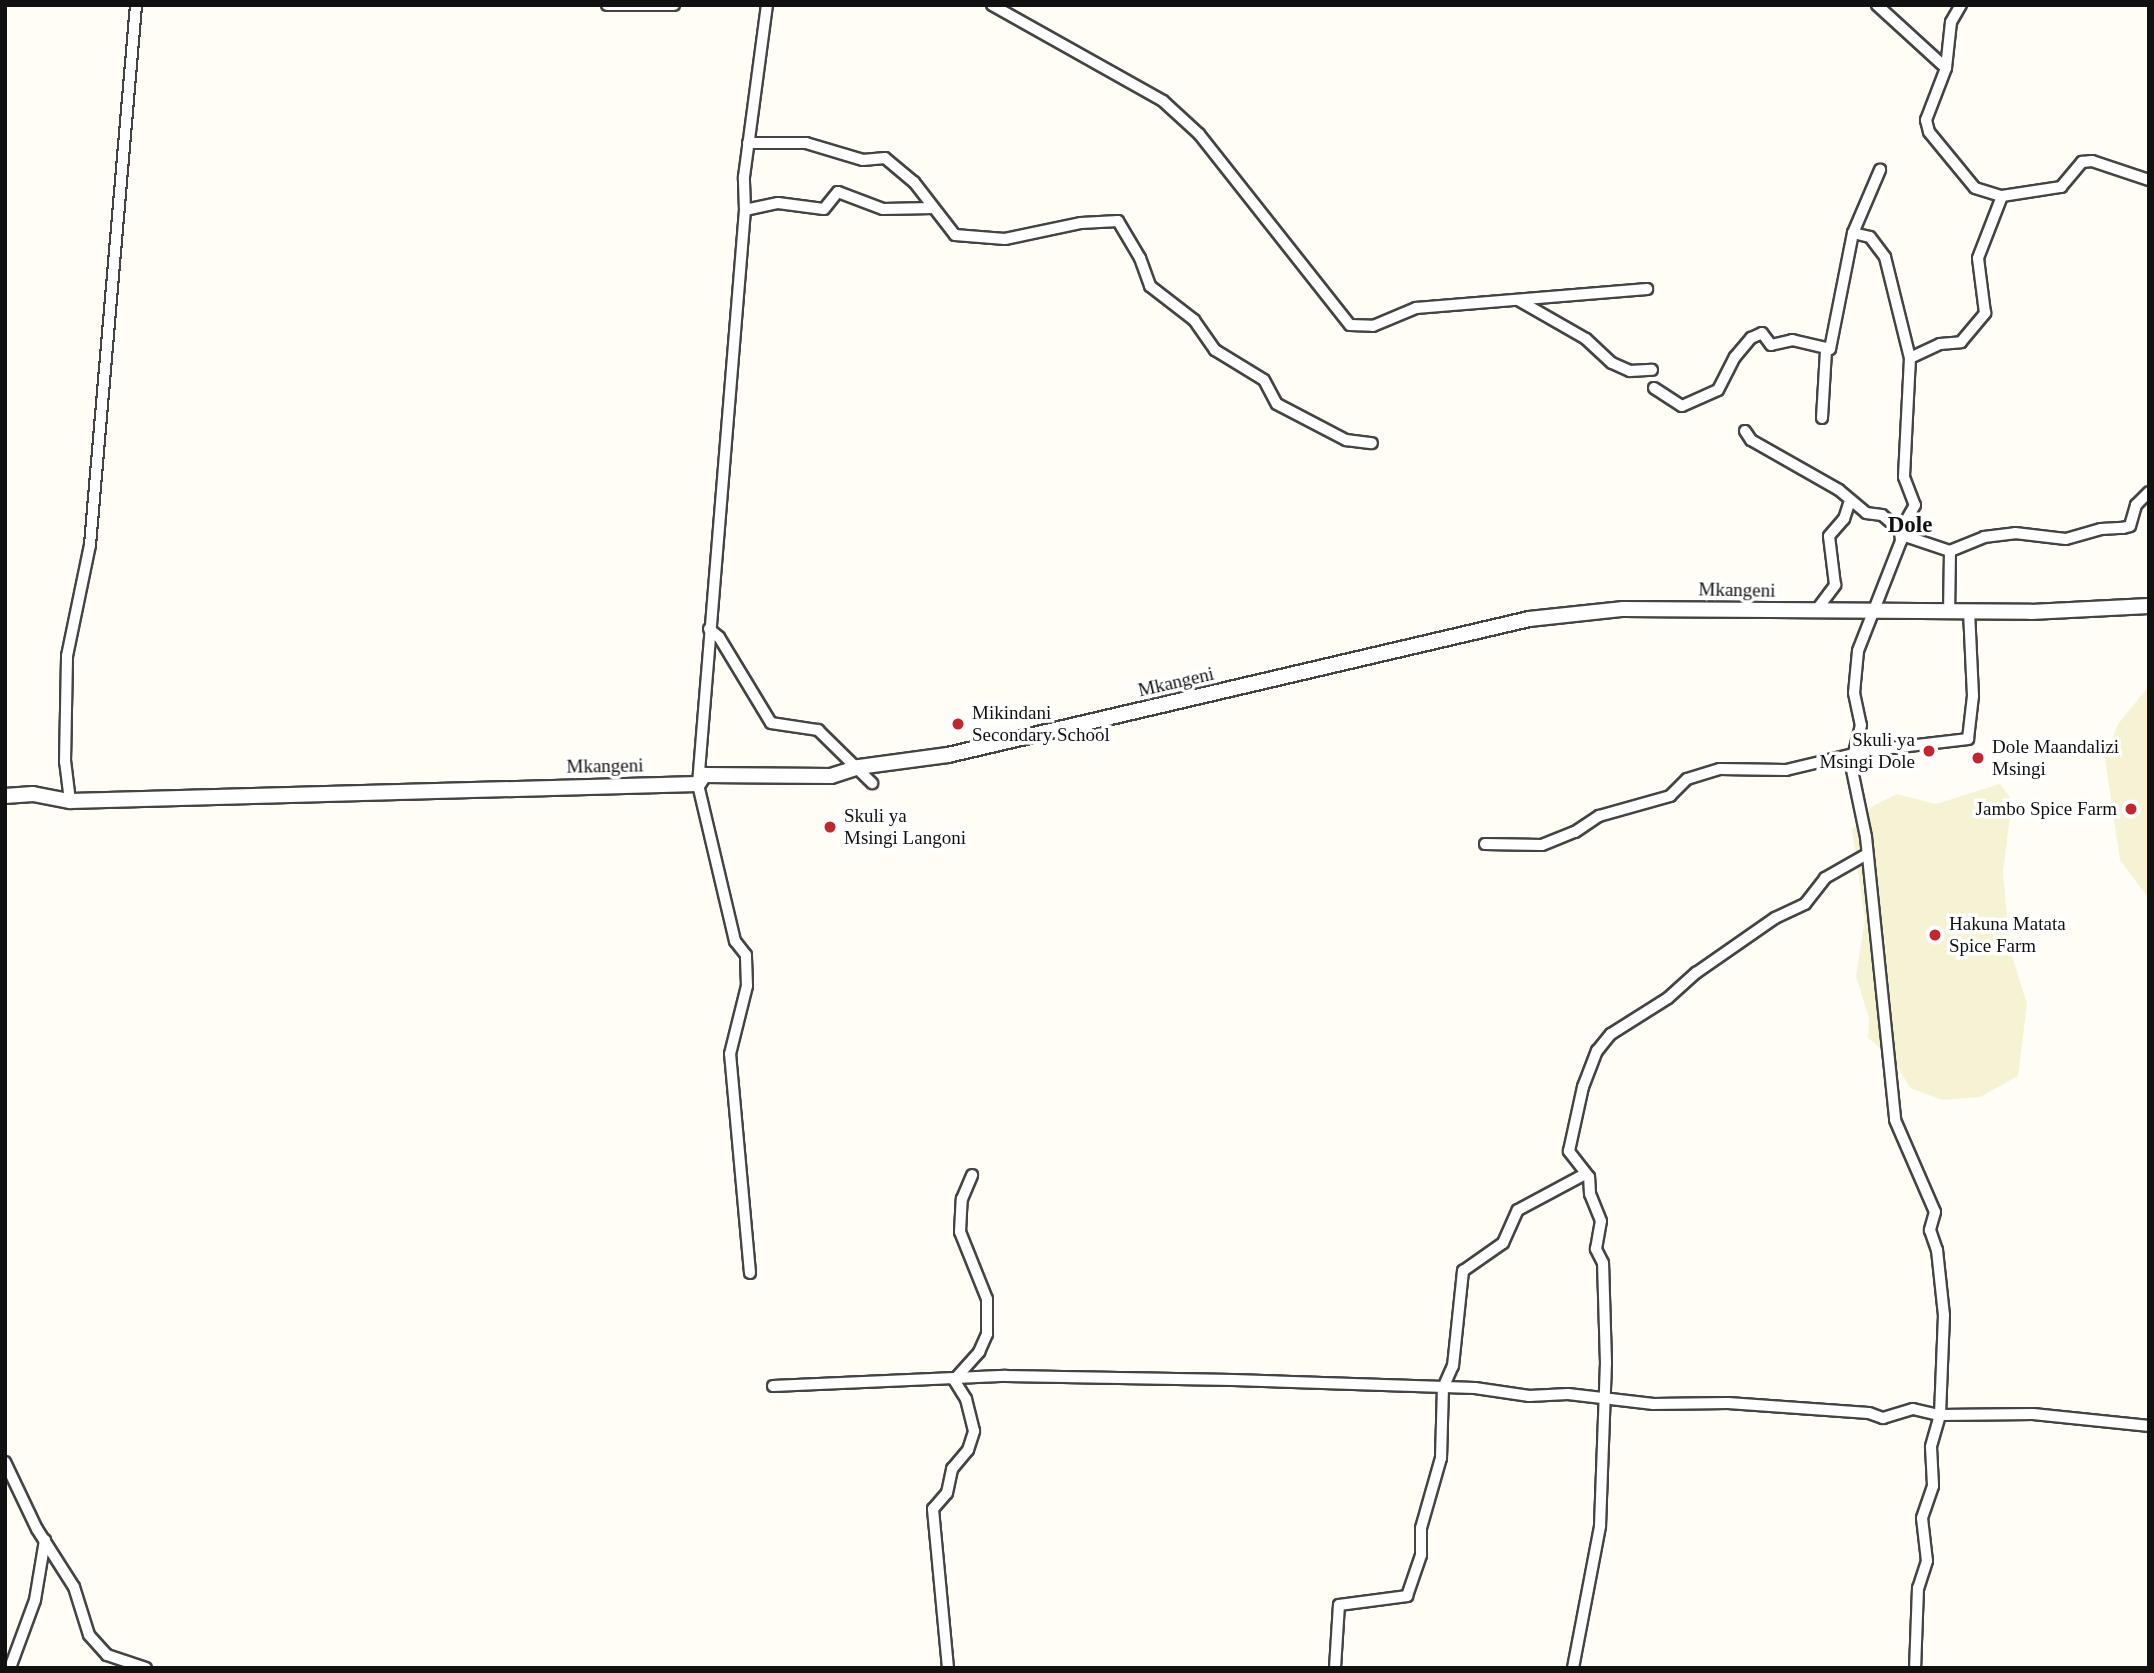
<!DOCTYPE html>
<style>
body{margin:0}
#map{position:relative;width:2154px;height:1673px;overflow:hidden;background:#fffdf5;font-family:"Times New Roman",serif}
div>[style]{position:absolute}
[style*='--x']{left:calc(var(--x)*1px);top:calc(var(--y)*1px);width:calc(var(--w)*1px);rotate:calc(var(--a)*1deg)}
.farmland>*{inset:0;background:#f6f3d4}
.roads{filter:drop-shadow(2px 0 #444) drop-shadow(-2px 0 #444) drop-shadow(0 2px #444) drop-shadow(0 -2px #444)}
.minor>*{height:10px;margin:-5px;padding:0 5px;transform-origin:5px;border-radius:5px;background:#fff}
.tertiary>*{height:14px;margin:-7px;padding:0 7px;transform-origin:7px;border-radius:7px;background:#fff}
.dots>*{width:19px;height:19px;translate:-50% -50%;box-sizing:border-box;border:4px solid #fff;border-radius:50%}
span{translate:-50% -50%;white-space:nowrap;text-align:center;line-height:1.15;-webkit-text-stroke:7px #fff;paint-order:stroke}
.street-label{font-size:19px;color:#111}
.poi-label{font-size:19px;color:#111}
.left{translate:0 -50%;text-align:left}
.right{translate:-100% -50%;text-align:right}
.quarter-label{font-size:23px;color:#111;font-weight:700}
.frame{position:absolute;inset:0;border:7px solid #111;pointer-events:none}
</style>
<div id="map">
<div class="farmland">
<i style="clip-path:polygon(2149px 686px,2149px 899px,2120px 860px,2105px 759px,2118px 724px)"></i>
<i style="clip-path:polygon(2000px 784px,2012px 800px,2003px 872px,2010px 950px,2027px 1004px,2018px 1076px,1980px 1097px,1942px 1100px,1910px 1088px,1892px 1057px,1868px 1038px,1869px 1018px,1856px 976px,1865px 919px,1852px 830px,1873px 806px,1897px 794px,1936px 804px)"></i>
</div>
<div class="roads">
<div class="minor">
<i style="--x:607;--y:5;--w:67;--a:0"></i>
<i style="--x:992;--y:5;--w:196;--a:29.3"></i>
<i style="--x:1163;--y:101;--w:49;--a:42.5"></i>
<i style="--x:1199;--y:134;--w:243;--a:51.7"></i>
<i style="--x:1350;--y:325;--w:23;--a:2"></i>
<i style="--x:1373;--y:326;--w:47;--a:-22.7"></i>
<i style="--x:1416;--y:308;--w:232;--a:-4.7"></i>
<i style="--x:1877;--y:5;--w:93;--a:42.4"></i>
<i style="--x:1946;--y:68;--w:56;--a:111"></i>
<i style="--x:1926;--y:120;--w:12;--a:76"></i>
<i style="--x:1929;--y:132;--w:72;--a:50.6"></i>
<i style="--x:1975;--y:188;--w:28;--a:17"></i>
<i style="--x:1946;--y:68;--w:46;--a:-83.8"></i>
<i style="--x:1951;--y:22;--w:20;--a:-60"></i>
<i style="--x:748;--y:143;--w:58;--a:0"></i>
<i style="--x:806;--y:143;--w:59;--a:16.6"></i>
<i style="--x:863;--y:160;--w:22;--a:-5"></i>
<i style="--x:885;--y:158;--w:38;--a:40"></i>
<i style="--x:914;--y:182;--w:67;--a:52.3"></i>
<i style="--x:955;--y:235;--w:50;--a:4.6"></i>
<i style="--x:1005;--y:239;--w:78;--a:-11.9"></i>
<i style="--x:1081;--y:223;--w:37;--a:-3"></i>
<i style="--x:1118;--y:221;--w:43;--a:59.3"></i>
<i style="--x:1140;--y:258;--w:30;--a:70"></i>
<i style="--x:1150;--y:286;--w:56;--a:37.7"></i>
<i style="--x:1194;--y:320;--w:37;--a:55"></i>
<i style="--x:1215;--y:350;--w:57;--a:31.5"></i>
<i style="--x:1264;--y:380;--w:27;--a:62"></i>
<i style="--x:1277;--y:404;--w:78;--a:27.6"></i>
<i style="--x:1346;--y:440;--w:26;--a:7"></i>
<i style="--x:745;--y:210;--w:34;--a:-12"></i>
<i style="--x:778;--y:203;--w:46;--a:7.4"></i>
<i style="--x:824;--y:209;--w:22;--a:-51"></i>
<i style="--x:838;--y:192;--w:48;--a:20.7"></i>
<i style="--x:883;--y:209;--w:50;--a:-1.1"></i>
<i style="--x:1853;--y:233;--w:17;--a:13"></i>
<i style="--x:1870;--y:237;--w:25;--a:53"></i>
<i style="--x:1885;--y:257;--w:104;--a:76.1"></i>
<i style="--x:1910;--y:358;--w:119;--a:92.9"></i>
<i style="--x:1904;--y:477;--w:30;--a:69"></i>
<i style="--x:1915;--y:505;--w:30;--a:120"></i>
<i style="--x:1900;--y:531;--w:10;--a:84"></i>
<i style="--x:1901;--y:541;--w:118;--a:111.4"></i>
<i style="--x:1858;--y:651;--w:42;--a:95.4"></i>
<i style="--x:1854;--y:693;--w:33;--a:78"></i>
<i style="--x:1861;--y:725;--w:41;--a:104"></i>
<i style="--x:1851;--y:765;--w:74;--a:78.2"></i>
<i style="--x:1866;--y:837;--w:284;--a:84.1"></i>
<i style="--x:1895;--y:1120;--w:100;--a:66.5"></i>
<i style="--x:1935;--y:1212;--w:19;--a:106"></i>
<i style="--x:1930;--y:1230;--w:21;--a:71"></i>
<i style="--x:1937;--y:1250;--w:65;--a:83.9"></i>
<i style="--x:1944;--y:1315;--w:100;--a:92.3"></i>
<i style="--x:1940;--y:1415;--w:33;--a:106"></i>
<i style="--x:1931;--y:1447;--w:39;--a:87"></i>
<i style="--x:1933;--y:1486;--w:34;--a:109"></i>
<i style="--x:1922;--y:1518;--w:43;--a:83.4"></i>
<i style="--x:1927;--y:1561;--w:28;--a:108"></i>
<i style="--x:1918;--y:1588;--w:80;--a:92.1"></i>
<i style="--x:1518;--y:300;--w:78;--a:29.8"></i>
<i style="--x:1586;--y:339;--w:35;--a:43"></i>
<i style="--x:1612;--y:363;--w:20;--a:24"></i>
<i style="--x:1630;--y:371;--w:22;--a:-3"></i>
<i style="--x:1910;--y:358;--w:33;--a:-25"></i>
<i style="--x:1940;--y:344;--w:21;--a:-5"></i>
<i style="--x:1961;--y:342;--w:38;--a:-50"></i>
<i style="--x:1985;--y:313;--w:55;--a:-97.3"></i>
<i style="--x:1978;--y:258;--w:66;--a:-68.8"></i>
<i style="--x:2002;--y:196;--w:60;--a:-8.7"></i>
<i style="--x:2061;--y:187;--w:33;--a:-50"></i>
<i style="--x:2082;--y:162;--w:10;--a:-6"></i>
<i style="--x:2092;--y:161;--w:60;--a:18.4"></i>
<i style="--x:1654;--y:388;--w:33;--a:33"></i>
<i style="--x:1682;--y:406;--w:39;--a:-24"></i>
<i style="--x:1718;--y:390;--w:37;--a:-63"></i>
<i style="--x:1735;--y:357;--w:25;--a:-50"></i>
<i style="--x:1751;--y:338;--w:12;--a:-24"></i>
<i style="--x:1762;--y:333;--w:15;--a:53"></i>
<i style="--x:1771;--y:345;--w:22;--a:-13"></i>
<i style="--x:1792;--y:340;--w:39;--a:13"></i>
<i style="--x:1830;--y:349;--w:118;--a:-78.8"></i>
<i style="--x:1853;--y:233;--w:69;--a:-66.8"></i>
<i style="--x:1822;--y:418;--w:68;--a:-86.6"></i>
<i style="--x:1745;--y:431;--w:11;--a:56"></i>
<i style="--x:1751;--y:440;--w:101;--a:29.6"></i>
<i style="--x:1839;--y:490;--w:35;--a:40"></i>
<i style="--x:1866;--y:513;--w:16;--a:7"></i>
<i style="--x:1882;--y:515;--w:34;--a:40"></i>
<i style="--x:1908;--y:537;--w:44;--a:18.4"></i>
<i style="--x:1950;--y:551;--w:61;--a:90.9"></i>
<i style="--x:1950;--y:551;--w:37;--a:-22"></i>
<i style="--x:1984;--y:537;--w:31;--a:-7"></i>
<i style="--x:2015;--y:533;--w:51;--a:6.7"></i>
<i style="--x:2066;--y:539;--w:36;--a:-16"></i>
<i style="--x:2101;--y:529;--w:22;--a:-3"></i>
<i style="--x:2123;--y:528;--w:7;--a:-16"></i>
<i style="--x:2130;--y:526;--w:22;--a:-74"></i>
<i style="--x:2136;--y:505;--w:18;--a:-45"></i>
<i style="--x:1815;--y:612;--w:34;--a:-53"></i>
<i style="--x:1835;--y:585;--w:49;--a:-97"></i>
<i style="--x:1829;--y:536;--w:23;--a:-49"></i>
<i style="--x:1844;--y:519;--w:19;--a:-72"></i>
<i style="--x:709;--y:629;--w:13;--a:39"></i>
<i style="--x:719;--y:637;--w:100;--a:58.8"></i>
<i style="--x:771;--y:723;--w:48;--a:8.5"></i>
<i style="--x:818;--y:730;--w:76;--a:44.5"></i>
<i style="--x:70;--y:801;--w:39;--a:-97"></i>
<i style="--x:65;--y:762;--w:106;--a:-88.9"></i>
<i style="--x:67;--y:656;--w:113;--a:-78.3"></i>
<i style="--x:90;--y:545;--w:542;--a:-85.13"></i>
<i style="--x:1485;--y:844;--w:57;--a:1"></i>
<i style="--x:1542;--y:845;--w:35;--a:-22"></i>
<i style="--x:1575;--y:832;--w:29;--a:-34"></i>
<i style="--x:1599;--y:816;--w:74;--a:-15.7"></i>
<i style="--x:1670;--y:796;--w:24;--a:-45"></i>
<i style="--x:1687;--y:779;--w:34;--a:-17"></i>
<i style="--x:1720;--y:769;--w:66;--a:0.9"></i>
<i style="--x:1786;--y:770;--w:82;--a:-13.4"></i>
<i style="--x:1866;--y:751;--w:103;--a:-6.7"></i>
<i style="--x:1968;--y:739;--w:43;--a:-83.4"></i>
<i style="--x:1973;--y:696;--w:85;--a:-92.7"></i>
<i style="--x:750;--y:1273;--w:220;--a:-95.2"></i>
<i style="--x:730;--y:1054;--w:70;--a:-76"></i>
<i style="--x:747;--y:986;--w:31;--a:-92"></i>
<i style="--x:746;--y:955;--w:18;--a:-128"></i>
<i style="--x:735;--y:941;--w:161;--a:-103.3"></i>
<i style="--x:698;--y:784;--w:576;--a:-85.32"></i>
<i style="--x:745;--y:210;--w:33;--a:-92"></i>
<i style="--x:744;--y:177;--w:174;--a:-82.4"></i>
<i style="--x:773;--y:1386;--w:233;--a:-2.5"></i>
<i style="--x:1006;--y:1376;--w:227;--a:1"></i>
<i style="--x:1233;--y:1380;--w:242;--a:1.9"></i>
<i style="--x:1475;--y:1388;--w:55;--a:8.4"></i>
<i style="--x:1529;--y:1396;--w:39;--a:-3"></i>
<i style="--x:1568;--y:1394;--w:86;--a:6.7"></i>
<i style="--x:1653;--y:1404;--w:75;--a:-0.8"></i>
<i style="--x:1728;--y:1403;--w:141;--a:4.1"></i>
<i style="--x:1869;--y:1413;--w:15;--a:20"></i>
<i style="--x:1883;--y:1418;--w:31;--a:-17"></i>
<i style="--x:1913;--y:1409;--w:28;--a:13"></i>
<i style="--x:1940;--y:1415;--w:93;--a:-0.6"></i>
<i style="--x:2033;--y:1414;--w:117;--a:5.9"></i>
<i style="--x:5;--y:1462;--w:74;--a:64.5"></i>
<i style="--x:37;--y:1529;--w:69;--a:57.5"></i>
<i style="--x:74;--y:1587;--w:50;--a:72.6"></i>
<i style="--x:89;--y:1635;--w:27;--a:48"></i>
<i style="--x:107;--y:1655;--w:41;--a:18.4"></i>
<i style="--x:10;--y:1668;--w:72;--a:-69.8"></i>
<i style="--x:35;--y:1600;--w:61;--a:-80.5"></i>
<i style="--x:948;--y:1668;--w:160;--a:-95.4"></i>
<i style="--x:933;--y:1509;--w:21;--a:-49"></i>
<i style="--x:947;--y:1493;--w:25;--a:-78"></i>
<i style="--x:952;--y:1469;--w:25;--a:-50"></i>
<i style="--x:968;--y:1450;--w:20;--a:-72"></i>
<i style="--x:974;--y:1431;--w:33;--a:-104"></i>
<i style="--x:966;--y:1399;--w:22;--a:-122"></i>
<i style="--x:954;--y:1380;--w:38;--a:-48"></i>
<i style="--x:979;--y:1352;--w:20;--a:-66"></i>
<i style="--x:987;--y:1334;--w:35;--a:-90"></i>
<i style="--x:987;--y:1299;--w:72;--a:-111.9"></i>
<i style="--x:960;--y:1232;--w:33;--a:-87"></i>
<i style="--x:962;--y:1199;--w:26;--a:-67"></i>
<i style="--x:1335;--y:1668;--w:63;--a:-86.4"></i>
<i style="--x:1339;--y:1605;--w:69;--a:-7.5"></i>
<i style="--x:1407;--y:1596;--w:43;--a:-71.1"></i>
<i style="--x:1421;--y:1555;--w:27;--a:-90"></i>
<i style="--x:1421;--y:1528;--w:73;--a:-74.1"></i>
<i style="--x:1441;--y:1458;--w:70;--a:-88.4"></i>
<i style="--x:1443;--y:1388;--w:24;--a:-66"></i>
<i style="--x:1453;--y:1366;--w:96;--a:-84"></i>
<i style="--x:1463;--y:1271;--w:49;--a:-35"></i>
<i style="--x:1503;--y:1243;--w:36;--a:-66"></i>
<i style="--x:1518;--y:1210;--w:76;--a:-28.2"></i>
<i style="--x:1573;--y:1668;--w:145;--a:-79.2"></i>
<i style="--x:1600;--y:1526;--w:163;--a:-87.9"></i>
<i style="--x:1606;--y:1363;--w:100;--a:-91.7"></i>
<i style="--x:1603;--y:1263;--w:16;--a:-117"></i>
<i style="--x:1596;--y:1249;--w:28;--a:-80"></i>
<i style="--x:1601;--y:1221;--w:29;--a:-112"></i>
<i style="--x:1590;--y:1194;--w:17;--a:-93"></i>
<i style="--x:1589;--y:1177;--w:33;--a:-128"></i>
<i style="--x:1569;--y:1151;--w:66;--a:-77.7"></i>
<i style="--x:1583;--y:1087;--w:39;--a:-69"></i>
<i style="--x:1597;--y:1051;--w:22;--a:-51"></i>
<i style="--x:1611;--y:1034;--w:67;--a:-32.3"></i>
<i style="--x:1668;--y:998;--w:38;--a:-42"></i>
<i style="--x:1696;--y:973;--w:96;--a:-34.8"></i>
<i style="--x:1775;--y:918;--w:33;--a:-25"></i>
<i style="--x:1805;--y:904;--w:33;--a:-52"></i>
<i style="--x:1825;--y:878;--w:48;--a:-29.7"></i>
</div>
<div class="tertiary">
<i style="--x:5;--y:796;--w:28;--a:-4"></i>
<i style="--x:33;--y:794;--w:38;--a:11"></i>
<i style="--x:70;--y:801;--w:628;--a:-1.55"></i>
<i style="--x:698;--y:784;--w:11;--a:-56"></i>
<i style="--x:704;--y:775;--w:127;--a:0.5"></i>
<i style="--x:831;--y:776;--w:29;--a:-18"></i>
<i style="--x:859;--y:767;--w:90;--a:-7.7"></i>
<i style="--x:948;--y:755;--w:597;--a:-13.17"></i>
<i style="--x:1529;--y:619;--w:95;--a:-6.1"></i>
<i style="--x:1623;--y:609;--w:408;--a:0.4"></i>
<i style="--x:2031;--y:612;--w:118;--a:-2.9"></i>
</div>
</div>
<div class="dots">
<i style="left:958px;top:724px;background:#c4262e"></i>
<i style="left:1929px;top:751px;background:#c4262e"></i>
<i style="left:1978px;top:758px;background:#c4262e"></i>
<i style="left:2131px;top:809px;background:#c4262e"></i>
<i style="left:830px;top:827px;background:#c4262e"></i>
<i style="left:1935px;top:935px;background:#c4262e"></i>
</div>
<div class="street-label">
<span style="left:1737px;top:590px;rotate:1deg">Mkangeni</span>
<span style="left:1176px;top:682px;rotate:-13deg">Mkangeni</span>
<span style="left:605px;top:766px;rotate:-1deg">Mkangeni</span>
</div>
<div class="poi-label">
<span class="left" style="left:972px;top:724px">Mikindani<br>Secondary School</span>
<span class="right" style="left:1915px;top:751px">Skuli ya<br>Msingi Dole</span>
<span class="left" style="left:1992px;top:758px">Dole Maandalizi<br>Msingi</span>
<span class="right" style="left:2117px;top:809px">Jambo Spice Farm</span>
<span class="left" style="left:844px;top:827px">Skuli ya<br>Msingi Langoni</span>
<span class="left" style="left:1949px;top:935px">Hakuna Matata<br>Spice Farm</span>
</div>
<div class="quarter-label">
<span style="left:1910px;top:525px">Dole</span>
</div>
<div class="frame"></div>
</div>
